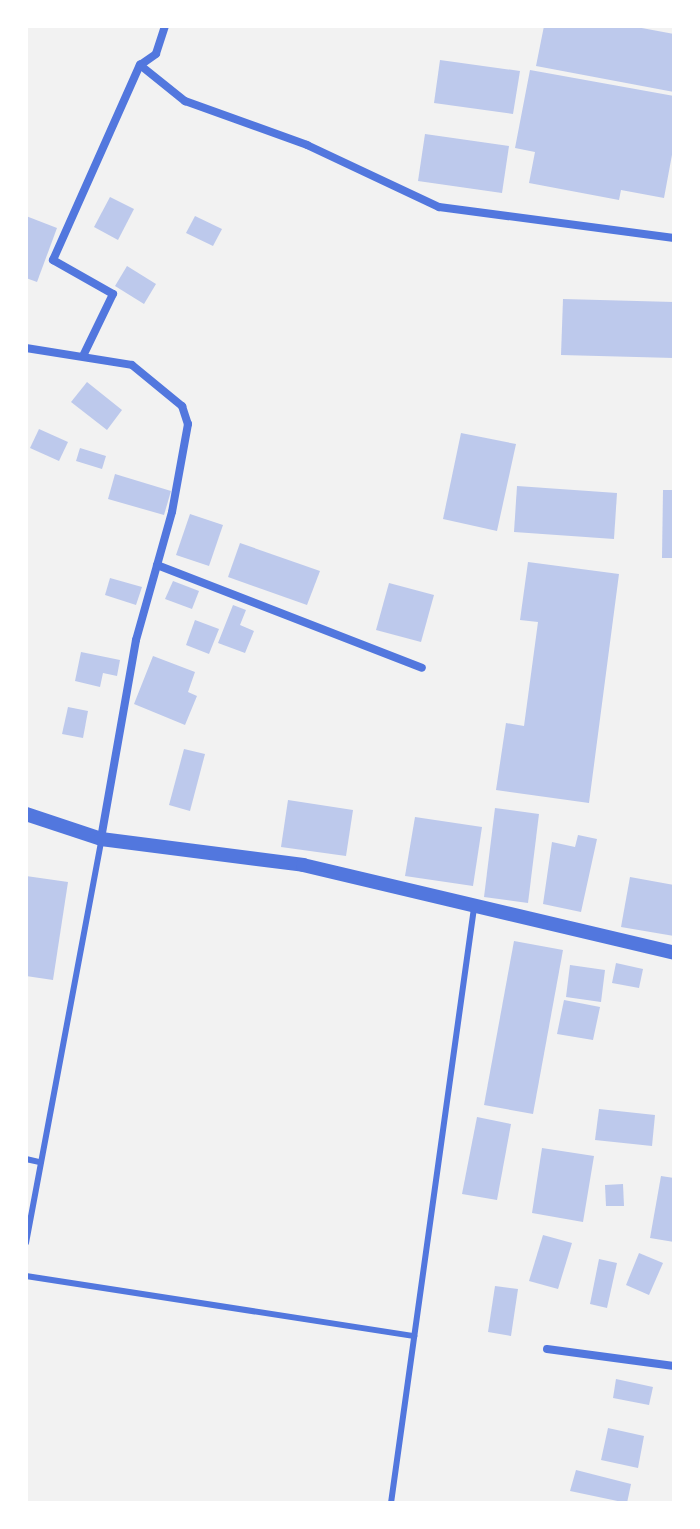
<!DOCTYPE html>
<style>
body{margin:0}
#map{position:relative;width:700px;height:1529px;overflow:hidden;background:#f2f2f2;font-family:"PT Sans Narrow",sans-serif}
div>[style]{position:absolute}
[style*='--x']{left:calc(var(--x)*1px);top:calc(var(--y)*1px);width:calc(var(--w)*1px);rotate:calc(var(--a)*1deg)}
.building>*{inset:0;background:#bdc9ec}
.service>*{height:6px;margin:-3px;padding:0 3px;transform-origin:3px;border-radius:3px;background:#5277de}
.minor>*{height:8px;margin:-4px;padding:0 4px;transform-origin:4px;border-radius:4px;background:#5277de}
.tertiary>*{height:14px;margin:-7px;padding:0 7px;transform-origin:7px;border-radius:7px;background:#5277de}
span{translate:-50% -50%;white-space:nowrap;text-align:center;line-height:1.15;-webkit-text-stroke:8px #fff;paint-order:stroke}
.frame{position:absolute;inset:0;border:28px solid #fff;pointer-events:none}
</style>
<div id="map">
<div class="building">
<i style="clip-path:polygon(544px 26px,631px 26px,674px 34px,674px 92px,536px 66px)"></i>
<i style="clip-path:polygon(440px 60px,520px 71px,513px 114px,434px 103px)"></i>
<i style="clip-path:polygon(530px 70px,674px 96px,674px 144px,664px 198px,621px 190px,619px 200px,529px 183px,535px 152px,515px 148px)"></i>
<i style="clip-path:polygon(425px 134px,509px 146px,502px 193px,418px 181px)"></i>
<i style="clip-path:polygon(110px 197px,134px 209px,118px 240px,94px 227px)"></i>
<i style="clip-path:polygon(26px 216px,57px 228px,37px 282px,26px 278px)"></i>
<i style="clip-path:polygon(195px 216px,222px 229px,213px 246px,186px 233px)"></i>
<i style="clip-path:polygon(127px 266px,156px 284px,144px 304px,115px 286px)"></i>
<i style="clip-path:polygon(563px 299px,674px 302px,674px 358px,561px 355px)"></i>
<i style="clip-path:polygon(87px 382px,122px 410px,107px 430px,71px 402px)"></i>
<i style="clip-path:polygon(39px 429px,68px 442px,59px 461px,30px 448px)"></i>
<i style="clip-path:polygon(461px 433px,516px 444px,497px 531px,443px 519px)"></i>
<i style="clip-path:polygon(80px 448px,106px 456px,102px 469px,76px 461px)"></i>
<i style="clip-path:polygon(115px 474px,171px 491px,164px 515px,108px 499px)"></i>
<i style="clip-path:polygon(517px 486px,617px 493px,614px 539px,514px 532px)"></i>
<i style="clip-path:polygon(663px 490px,674px 490px,674px 558px,662px 558px)"></i>
<i style="clip-path:polygon(190px 514px,223px 525px,209px 566px,176px 555px)"></i>
<i style="clip-path:polygon(240px 543px,320px 571px,307px 605px,228px 577px)"></i>
<i style="clip-path:polygon(528px 562px,619px 574px,589px 803px,496px 790px,506px 723px,524px 726px,538px 622px,520px 620px)"></i>
<i style="clip-path:polygon(110px 578px,142px 587px,136px 605px,105px 595px)"></i>
<i style="clip-path:polygon(173px 581px,199px 591px,192px 609px,165px 599px)"></i>
<i style="clip-path:polygon(389px 583px,434px 595px,421px 642px,376px 630px)"></i>
<i style="clip-path:polygon(233px 605px,246px 610px,240px 625px,254px 631px,245px 653px,218px 643px)"></i>
<i style="clip-path:polygon(195px 620px,219px 629px,209px 654px,186px 645px)"></i>
<i style="clip-path:polygon(81px 652px,120px 660px,117px 676px,103px 673px,100px 687px,75px 681px)"></i>
<i style="clip-path:polygon(153px 656px,195px 672px,188px 692px,197px 696px,185px 725px,134px 704px)"></i>
<i style="clip-path:polygon(68px 707px,88px 711px,83px 738px,62px 734px)"></i>
<i style="clip-path:polygon(184px 749px,205px 754px,190px 811px,169px 805px)"></i>
<i style="clip-path:polygon(288px 800px,353px 810px,346px 856px,281px 847px)"></i>
<i style="clip-path:polygon(495px 808px,539px 814px,528px 903px,484px 897px)"></i>
<i style="clip-path:polygon(415px 817px,482px 827px,473px 886px,405px 876px)"></i>
<i style="clip-path:polygon(578px 835px,597px 839px,581px 912px,543px 904px,552px 842px,575px 847px)"></i>
<i style="clip-path:polygon(26px 876px,68px 882px,53px 980px,26px 976px)"></i>
<i style="clip-path:polygon(630px 877px,674px 885px,674px 936px,621px 927px)"></i>
<i style="clip-path:polygon(514px 941px,563px 950px,533px 1114px,484px 1105px)"></i>
<i style="clip-path:polygon(616px 963px,643px 969px,639px 988px,612px 983px)"></i>
<i style="clip-path:polygon(570px 965px,605px 970px,601px 1002px,566px 997px)"></i>
<i style="clip-path:polygon(564px 1000px,600px 1007px,593px 1040px,557px 1034px)"></i>
<i style="clip-path:polygon(599px 1109px,655px 1115px,652px 1146px,595px 1140px)"></i>
<i style="clip-path:polygon(477px 1117px,511px 1124px,497px 1200px,462px 1194px)"></i>
<i style="clip-path:polygon(542px 1148px,594px 1156px,583px 1222px,532px 1213px)"></i>
<i style="clip-path:polygon(661px 1176px,674px 1178px,674px 1242px,650px 1238px)"></i>
<i style="clip-path:polygon(623px 1184px,624px 1206px,606px 1206px,605px 1185px)"></i>
<i style="clip-path:polygon(543px 1235px,572px 1243px,558px 1289px,529px 1281px)"></i>
<i style="clip-path:polygon(639px 1253px,663px 1263px,649px 1295px,626px 1285px)"></i>
<i style="clip-path:polygon(599px 1259px,617px 1263px,607px 1308px,590px 1304px)"></i>
<i style="clip-path:polygon(495px 1286px,518px 1289px,511px 1336px,488px 1332px)"></i>
<i style="clip-path:polygon(616px 1379px,653px 1387px,649px 1405px,613px 1398px)"></i>
<i style="clip-path:polygon(608px 1428px,644px 1436px,638px 1468px,601px 1460px)"></i>
<i style="clip-path:polygon(576px 1470px,631px 1484px,627px 1503px,570px 1491px)"></i>
</div>
<div class="service">
<i style="--x:26;--y:1159;--w:13;--a:13"></i>
<i style="--x:26;--y:1243;--w:409;--a:-79.4"></i>
<i style="--x:26;--y:1276;--w:393;--a:8.8"></i>
<i style="--x:391;--y:1503;--w:601;--a:-82.06"></i>
</div>
<div class="minor">
<i style="--x:165;--y:26;--w:29;--a:108"></i>
<i style="--x:156;--y:54;--w:19;--a:145"></i>
<i style="--x:140;--y:65;--w:58;--a:38.7"></i>
<i style="--x:185;--y:101;--w:130;--a:19.8"></i>
<i style="--x:307;--y:145;--w:146;--a:25.2"></i>
<i style="--x:439;--y:207;--w:237;--a:7.5"></i>
<i style="--x:26;--y:348;--w:107;--a:9.1"></i>
<i style="--x:132;--y:365;--w:65;--a:39.4"></i>
<i style="--x:182;--y:406;--w:19;--a:72"></i>
<i style="--x:188;--y:424;--w:89;--a:100.3"></i>
<i style="--x:172;--y:512;--w:133;--a:105.7"></i>
<i style="--x:136;--y:640;--w:202;--a:100"></i>
<i style="--x:83;--y:356;--w:69;--a:-64.2"></i>
<i style="--x:113;--y:294;--w:69;--a:-150.5"></i>
<i style="--x:53;--y:260;--w:214;--a:-66"></i>
<i style="--x:157;--y:565;--w:284;--a:21.2"></i>
<i style="--x:547;--y:1349;--w:128;--a:7.6"></i>
</div>
<div class="tertiary">
<i style="--x:26;--y:814;--w:79;--a:18.4"></i>
<i style="--x:101;--y:839;--w:204;--a:7.3"></i>
<i style="--x:303;--y:865;--w:381;--a:13.3"></i>
</div>
<div class="frame"></div>
</div>
